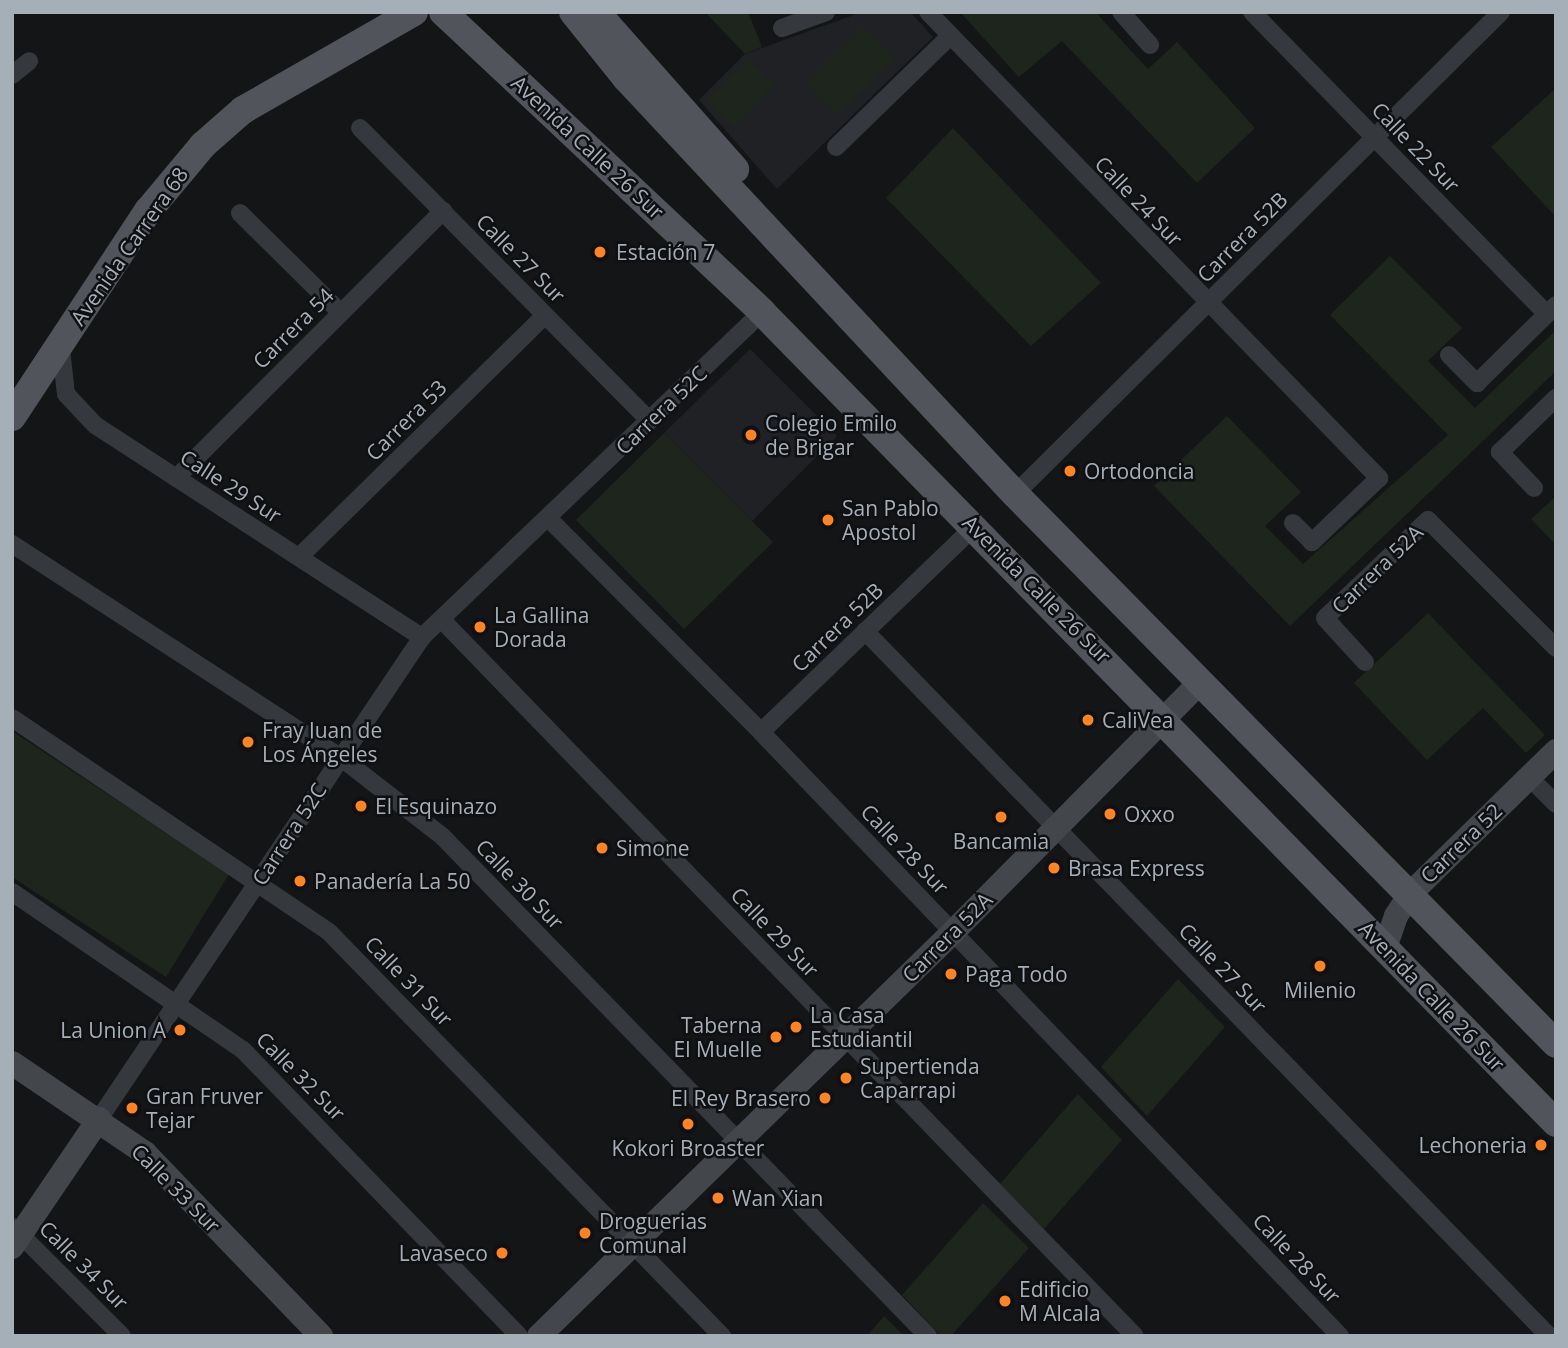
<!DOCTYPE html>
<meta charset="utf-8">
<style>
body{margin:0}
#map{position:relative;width:1568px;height:1348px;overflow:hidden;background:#141517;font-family:"Open Sans",sans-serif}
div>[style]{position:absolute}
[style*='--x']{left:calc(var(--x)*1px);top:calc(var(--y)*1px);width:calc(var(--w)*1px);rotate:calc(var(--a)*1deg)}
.built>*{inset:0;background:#202124}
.green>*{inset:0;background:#1d251c}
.street>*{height:18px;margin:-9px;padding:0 9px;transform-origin:9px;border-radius:9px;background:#35383c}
.secondary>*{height:24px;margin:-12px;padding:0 12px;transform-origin:12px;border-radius:12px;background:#43474c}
.primary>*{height:28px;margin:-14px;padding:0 14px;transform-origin:14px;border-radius:14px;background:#51555b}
.dots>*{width:19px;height:19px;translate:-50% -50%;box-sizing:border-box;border:4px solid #101012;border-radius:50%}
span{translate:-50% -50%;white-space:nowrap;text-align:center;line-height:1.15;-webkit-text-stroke:5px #101012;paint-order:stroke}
.street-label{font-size:21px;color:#a5afb8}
.poi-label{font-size:21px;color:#a5afb8}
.left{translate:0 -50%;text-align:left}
.right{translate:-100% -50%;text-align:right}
.frame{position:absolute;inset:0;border:14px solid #a5afb8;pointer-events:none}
</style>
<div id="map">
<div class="built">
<i style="clip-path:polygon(862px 12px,910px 12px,933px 37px,777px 189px,699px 100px,745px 54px)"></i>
<i style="clip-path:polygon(750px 349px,837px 436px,752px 521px,664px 433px)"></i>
</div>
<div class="green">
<i style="clip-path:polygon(705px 12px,748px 12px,762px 47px,745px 54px)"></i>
<i style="clip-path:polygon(960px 12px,1101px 12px,1098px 15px,1148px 69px,1177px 42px,1255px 128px,1197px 183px,1062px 41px,1019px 77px)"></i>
<i style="clip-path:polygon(863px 27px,895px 58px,837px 115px,806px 83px)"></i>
<i style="clip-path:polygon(747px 59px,775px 85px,734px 127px,707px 101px)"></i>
<i style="clip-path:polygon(1556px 88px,1556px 214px,1554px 215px,1491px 147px)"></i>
<i style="clip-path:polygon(953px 128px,1101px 283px,1031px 346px,886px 198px)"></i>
<i style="clip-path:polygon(1390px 256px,1462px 328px,1428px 361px,1475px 408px,1556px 330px,1556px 371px,1290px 626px,1154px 486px,1227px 416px,1301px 492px,1265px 526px,1303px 564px,1448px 435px,1330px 315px)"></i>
<i style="clip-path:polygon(664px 433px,773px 542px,684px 629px,576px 520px)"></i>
<i style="clip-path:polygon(1556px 496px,1556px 545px,1531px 519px)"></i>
<i style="clip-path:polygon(1428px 613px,1545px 735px,1526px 753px,1483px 708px,1427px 760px,1354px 683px)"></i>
<i style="clip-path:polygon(12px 731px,229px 874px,166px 977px,12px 877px)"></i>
<i style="clip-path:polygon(1178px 979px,1225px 1027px,1147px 1116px,1101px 1067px)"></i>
<i style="clip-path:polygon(1078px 1094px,1122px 1140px,1044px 1229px,1000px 1184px)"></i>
<i style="clip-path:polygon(983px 1203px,1029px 1248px,951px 1336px,941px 1336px,902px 1295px)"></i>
<i style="clip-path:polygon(884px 1316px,904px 1336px,867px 1336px)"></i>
</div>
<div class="street">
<i style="--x:928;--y:12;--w:649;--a:45.94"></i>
<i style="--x:1379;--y:478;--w:93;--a:136.3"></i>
<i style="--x:1312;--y:542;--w:27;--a:-135"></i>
<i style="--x:1121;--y:12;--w:44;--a:48.7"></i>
<i style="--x:1252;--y:12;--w:422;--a:45.7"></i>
<i style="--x:782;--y:28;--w:47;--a:-20"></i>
<i style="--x:12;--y:75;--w:22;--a:-39"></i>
<i style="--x:360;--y:128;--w:412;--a:45.3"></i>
<i style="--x:836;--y:147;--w:156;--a:-44.2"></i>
<i style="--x:240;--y:213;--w:142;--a:44.7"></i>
<i style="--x:61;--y:349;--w:45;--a:83.7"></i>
<i style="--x:66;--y:394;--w:42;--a:46.9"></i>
<i style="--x:95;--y:425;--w:390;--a:33"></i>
<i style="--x:1449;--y:355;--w:40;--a:45"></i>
<i style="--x:1477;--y:383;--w:111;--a:-44.6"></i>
<i style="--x:176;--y:478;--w:378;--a:-45"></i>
<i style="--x:1534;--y:488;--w:50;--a:-133.4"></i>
<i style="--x:1500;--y:452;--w:78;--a:-44"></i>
<i style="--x:1015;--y:494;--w:684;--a:-44.76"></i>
<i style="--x:548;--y:518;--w:302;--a:45.1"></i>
<i style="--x:761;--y:732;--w:837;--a:46.21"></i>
<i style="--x:12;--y:544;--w:391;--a:33"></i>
<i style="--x:340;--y:757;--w:130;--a:37.8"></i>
<i style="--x:443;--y:837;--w:696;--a:45.82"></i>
<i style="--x:299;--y:557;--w:345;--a:-44.5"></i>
<i style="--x:442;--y:620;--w:996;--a:45.94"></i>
<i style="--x:865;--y:631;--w:982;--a:45.87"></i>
<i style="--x:1365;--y:662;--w:59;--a:-132.3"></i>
<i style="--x:1325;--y:618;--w:142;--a:-43.6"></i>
<i style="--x:1428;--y:520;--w:181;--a:45"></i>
<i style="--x:12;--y:718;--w:382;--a:34"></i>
<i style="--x:329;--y:932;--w:564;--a:45.79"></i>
<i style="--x:761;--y:732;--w:297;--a:-43.9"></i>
<i style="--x:1529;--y:777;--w:38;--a:45"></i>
<i style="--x:12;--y:892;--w:280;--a:34.4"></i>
<i style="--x:243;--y:1050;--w:397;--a:46"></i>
<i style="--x:99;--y:1119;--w:580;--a:-56.17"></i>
<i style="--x:422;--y:637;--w:470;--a:-43.7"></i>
<i style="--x:13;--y:1227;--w:154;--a:45"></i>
</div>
<div class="secondary">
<i style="--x:1385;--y:948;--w:34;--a:-71"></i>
<i style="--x:1396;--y:916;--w:27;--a:-57"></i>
<i style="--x:1411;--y:893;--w:203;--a:-44.4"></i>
<i style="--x:12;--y:1063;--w:161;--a:34.1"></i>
<i style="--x:145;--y:1153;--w:254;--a:46.1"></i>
<i style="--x:12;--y:1247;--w:155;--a:-55.8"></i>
<i style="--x:539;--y:1336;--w:578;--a:-44.3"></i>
<i style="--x:953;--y:932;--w:353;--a:-45.3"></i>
</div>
<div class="primary">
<i style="--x:443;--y:12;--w:438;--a:43.2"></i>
<i style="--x:762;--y:312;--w:1135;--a:45.61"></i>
<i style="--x:573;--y:12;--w:85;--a:51.2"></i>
<i style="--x:626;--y:78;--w:570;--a:46.92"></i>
<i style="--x:1015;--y:494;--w:771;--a:45.47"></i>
<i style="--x:596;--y:12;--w:210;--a:48.5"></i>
<i style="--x:12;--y:417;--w:247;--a:-56.6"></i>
<i style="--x:148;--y:211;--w:86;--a:-50.2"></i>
<i style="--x:203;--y:145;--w:53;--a:-41.2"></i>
<i style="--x:243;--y:110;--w:197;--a:-29.8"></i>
</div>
<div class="dots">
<i style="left:600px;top:252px;background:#fd8426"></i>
<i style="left:751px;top:435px;background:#fd8426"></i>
<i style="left:1070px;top:471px;background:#fd8426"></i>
<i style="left:828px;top:520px;background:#fd8426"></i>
<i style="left:480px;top:627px;background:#fd8426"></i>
<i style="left:1088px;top:720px;background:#fd8426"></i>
<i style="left:248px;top:742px;background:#fd8426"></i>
<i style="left:361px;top:806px;background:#fd8426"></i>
<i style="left:1110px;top:814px;background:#fd8426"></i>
<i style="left:1001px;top:817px;background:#fd8426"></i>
<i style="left:602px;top:848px;background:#fd8426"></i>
<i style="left:1054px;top:868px;background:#fd8426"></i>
<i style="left:300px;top:881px;background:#fd8426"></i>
<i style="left:1320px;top:966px;background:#fd8426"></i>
<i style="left:951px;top:974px;background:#fd8426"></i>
<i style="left:796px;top:1027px;background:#fd8426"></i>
<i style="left:180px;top:1030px;background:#fd8426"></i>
<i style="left:776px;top:1037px;background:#fd8426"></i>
<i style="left:846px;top:1078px;background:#fd8426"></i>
<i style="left:825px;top:1098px;background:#fd8426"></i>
<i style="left:132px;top:1108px;background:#fd8426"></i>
<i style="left:688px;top:1124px;background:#fd8426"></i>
<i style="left:1541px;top:1145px;background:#fd8426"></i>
<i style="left:718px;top:1198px;background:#fd8426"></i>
<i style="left:585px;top:1233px;background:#fd8426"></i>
<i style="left:502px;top:1253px;background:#fd8426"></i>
<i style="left:1005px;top:1301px;background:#fd8426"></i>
</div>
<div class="street-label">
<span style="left:588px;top:147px;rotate:43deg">Avenida Calle 26 Sur</span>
<span style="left:1416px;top:147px;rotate:46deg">Calle 22 Sur</span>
<span style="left:1139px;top:201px;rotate:46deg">Calle 24 Sur</span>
<span style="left:1242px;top:237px;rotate:-45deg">Carrera 52B</span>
<span style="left:129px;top:246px;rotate:-55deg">Avenida Carrera 68</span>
<span style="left:521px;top:258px;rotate:45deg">Calle 27 Sur</span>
<span style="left:293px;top:328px;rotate:-45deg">Carrera 54</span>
<span style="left:661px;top:410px;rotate:-44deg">Carrera 52C</span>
<span style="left:406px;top:420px;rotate:-45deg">Carrera 53</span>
<span style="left:231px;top:486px;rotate:33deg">Calle 29 Sur</span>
<span style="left:1377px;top:569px;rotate:-44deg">Carrera 52A</span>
<span style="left:1037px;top:589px;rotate:45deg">Avenida Calle 26 Sur</span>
<span style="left:837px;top:627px;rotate:-44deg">Carrera 52B</span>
<span style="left:289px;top:834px;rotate:-57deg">Carrera 52C</span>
<span style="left:1461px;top:843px;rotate:-44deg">Carrera 52</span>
<span style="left:905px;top:849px;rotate:46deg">Calle 28 Sur</span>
<span style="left:520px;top:884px;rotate:46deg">Calle 30 Sur</span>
<span style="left:775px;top:932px;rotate:46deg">Calle 29 Sur</span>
<span style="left:947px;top:937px;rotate:-45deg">Carrera 52A</span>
<span style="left:1223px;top:968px;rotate:46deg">Calle 27 Sur</span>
<span style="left:409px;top:981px;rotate:46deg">Calle 31 Sur</span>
<span style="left:1432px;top:996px;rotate:46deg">Avenida Calle 26 Sur</span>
<span style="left:301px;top:1076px;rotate:45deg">Calle 32 Sur</span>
<span style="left:176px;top:1188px;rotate:45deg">Calle 33 Sur</span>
<span style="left:1297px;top:1258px;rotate:46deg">Calle 28 Sur</span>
<span style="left:84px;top:1265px;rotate:45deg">Calle 34 Sur</span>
</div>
<div class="poi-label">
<span class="left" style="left:616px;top:252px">Estación 7</span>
<span class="left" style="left:765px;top:435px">Colegio Emilo<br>de Brigar</span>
<span class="left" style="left:1084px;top:471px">Ortodoncia</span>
<span class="left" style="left:842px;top:520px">San Pablo<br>Apostol</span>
<span class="left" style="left:494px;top:627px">La Gallina<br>Dorada</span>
<span class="left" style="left:1102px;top:720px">CaliVea</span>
<span class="left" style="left:262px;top:742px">Fray Juan de<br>Los Ángeles</span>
<span class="left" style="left:375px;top:806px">El Esquinazo</span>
<span class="left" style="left:1124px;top:814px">Oxxo</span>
<span style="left:1001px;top:841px">Bancamia</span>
<span class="left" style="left:616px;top:848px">Simone</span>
<span class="left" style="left:1068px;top:868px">Brasa Express</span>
<span class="left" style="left:314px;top:881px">Panadería La 50</span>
<span class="left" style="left:965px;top:974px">Paga Todo</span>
<span style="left:1320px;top:990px">Milenio</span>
<span class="left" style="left:810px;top:1027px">La Casa<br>Estudiantil</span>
<span class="right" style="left:762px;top:1037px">Taberna<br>El Muelle</span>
<span class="right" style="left:166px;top:1030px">La Union A</span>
<span class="left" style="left:860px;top:1078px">Supertienda<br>Caparrapi</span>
<span class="left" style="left:146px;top:1108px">Gran Fruver<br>Tejar</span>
<span class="right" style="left:811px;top:1098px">El Rey Brasero</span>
<span class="right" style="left:1527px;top:1145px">Lechoneria</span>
<span style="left:688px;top:1148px">Kokori Broaster</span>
<span class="left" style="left:732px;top:1198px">Wan Xian</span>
<span class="left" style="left:599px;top:1233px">Droguerias<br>Comunal</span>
<span class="right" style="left:488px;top:1253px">Lavaseco</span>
<span class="left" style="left:1019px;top:1301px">Edificio<br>M Alcala</span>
</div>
<div class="frame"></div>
</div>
